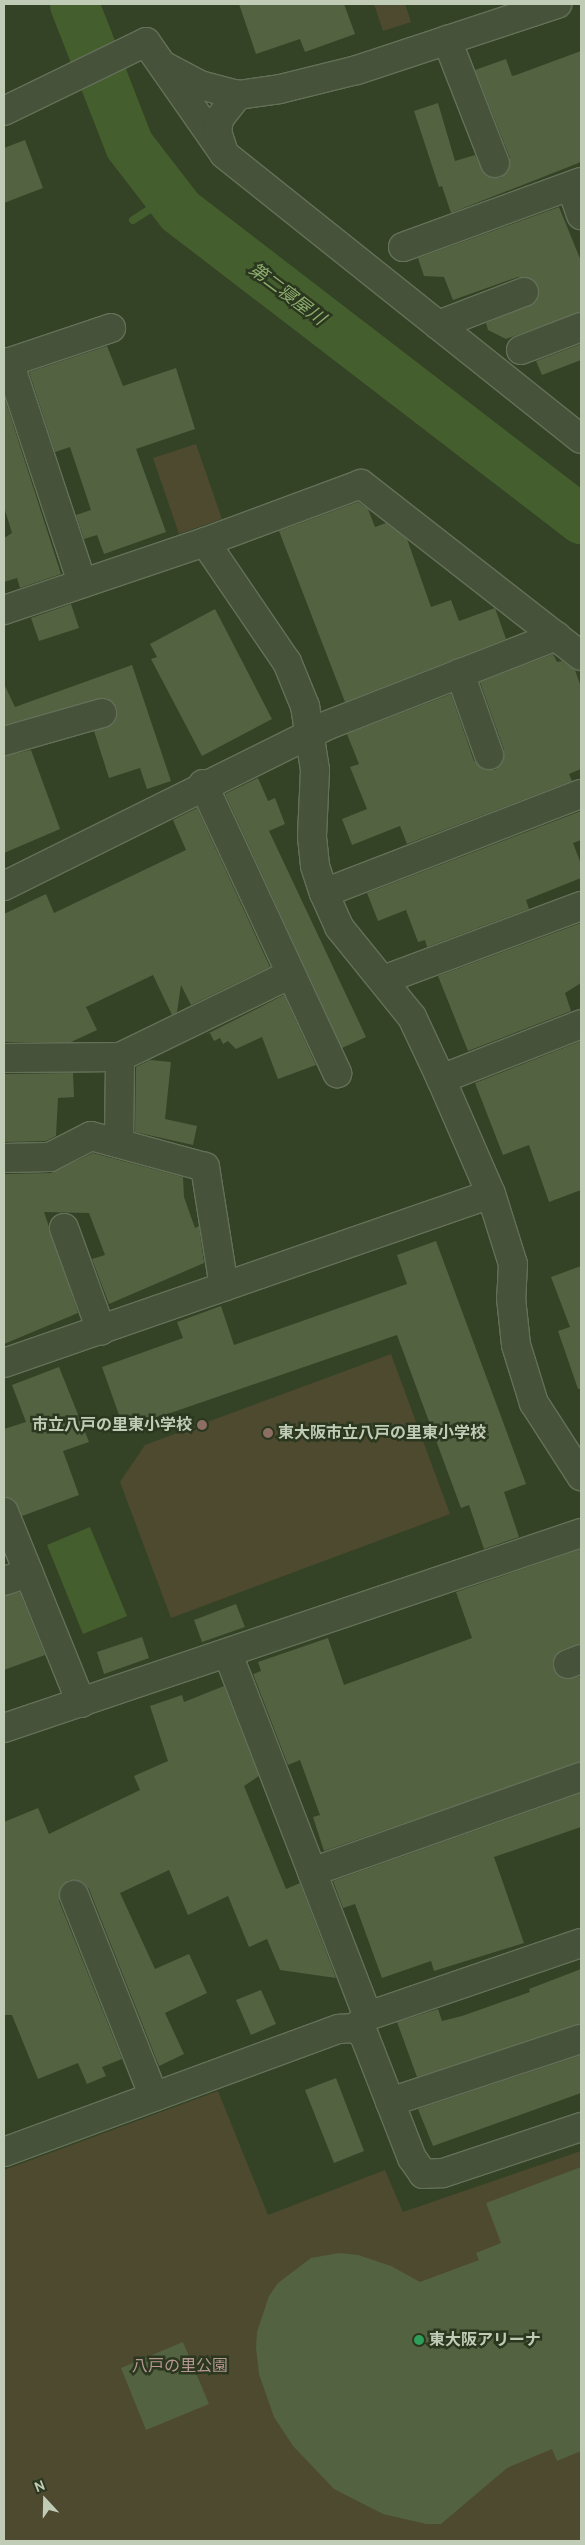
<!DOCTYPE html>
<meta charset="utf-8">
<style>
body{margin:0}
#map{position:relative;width:585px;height:2545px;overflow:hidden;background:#344325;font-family:Cabin,"Noto Sans JP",sans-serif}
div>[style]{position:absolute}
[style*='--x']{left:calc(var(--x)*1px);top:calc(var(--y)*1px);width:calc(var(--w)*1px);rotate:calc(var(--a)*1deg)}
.green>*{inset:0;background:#4e4a30}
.water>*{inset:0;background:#455e2e}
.stream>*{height:8px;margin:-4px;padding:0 4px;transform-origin:4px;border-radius:4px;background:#455e2e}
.river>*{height:49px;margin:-24.5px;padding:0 24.5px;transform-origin:24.5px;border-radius:24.5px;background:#455e2e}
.building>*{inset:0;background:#536241}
.roads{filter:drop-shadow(1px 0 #647058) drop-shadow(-1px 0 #647058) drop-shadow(0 1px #647058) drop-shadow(0 -1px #647058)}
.minor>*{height:28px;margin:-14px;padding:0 14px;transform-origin:14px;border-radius:14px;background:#46523a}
.dots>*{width:14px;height:14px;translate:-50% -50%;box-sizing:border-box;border:2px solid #2b381f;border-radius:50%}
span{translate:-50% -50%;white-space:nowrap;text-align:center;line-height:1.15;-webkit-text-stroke:5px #2b381f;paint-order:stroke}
.poi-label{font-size:16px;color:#c1ccb7;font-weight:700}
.right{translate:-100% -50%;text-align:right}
.left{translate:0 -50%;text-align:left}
.park-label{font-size:16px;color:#b69792}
.water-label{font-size:18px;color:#8eac6f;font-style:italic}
.frame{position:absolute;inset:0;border:5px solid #c1ccb7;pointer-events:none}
.north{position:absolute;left:20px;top:2475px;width:50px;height:50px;-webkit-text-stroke:4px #2b381f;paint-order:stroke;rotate:339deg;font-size:14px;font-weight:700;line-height:20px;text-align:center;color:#c1ccb7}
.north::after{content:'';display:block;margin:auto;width:18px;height:22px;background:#c1ccb7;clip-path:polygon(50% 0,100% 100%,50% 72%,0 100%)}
</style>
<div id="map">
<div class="green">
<i style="clip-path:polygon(374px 4px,405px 4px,411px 22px,383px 31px)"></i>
<i style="clip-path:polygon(196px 444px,222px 519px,179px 534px,153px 458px)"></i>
<i style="clip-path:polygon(391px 1354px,450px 1514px,171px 1618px,120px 1482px,145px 1445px)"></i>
<i style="clip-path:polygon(218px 2091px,268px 2215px,385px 2170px,403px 2212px,581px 2151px,581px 2541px,4px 2541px,4px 2170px)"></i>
</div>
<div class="water">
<i style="clip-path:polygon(90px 1527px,127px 1616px,83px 1634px,47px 1545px)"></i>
</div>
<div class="stream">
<i style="--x:133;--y:220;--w:43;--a:-32.6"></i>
</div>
<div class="river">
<i style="--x:74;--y:4;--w:151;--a:68.7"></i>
<i style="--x:129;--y:145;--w:83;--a:52.3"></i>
<i style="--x:180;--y:211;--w:506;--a:37.53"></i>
</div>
<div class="building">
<i style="clip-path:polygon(239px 4px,344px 4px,355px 34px,305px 52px,300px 39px,256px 54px)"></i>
<i style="clip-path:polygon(581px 51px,581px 162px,451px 213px,442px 186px,439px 187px,414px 111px,438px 103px,455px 161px,475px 155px,485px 175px,500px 178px,507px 172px,510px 158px,475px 70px,506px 59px,512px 76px,516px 75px)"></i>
<i style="clip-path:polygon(25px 140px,43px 188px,4px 203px,4px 148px)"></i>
<i style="clip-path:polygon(559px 207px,581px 261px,581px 312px,506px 339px,488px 330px,486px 323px,536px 302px,539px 294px,533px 280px,518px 277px,453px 300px,444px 277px,424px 276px,418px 258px)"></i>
<i style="clip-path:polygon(581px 344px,581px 360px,542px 375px,536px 361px)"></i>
<i style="clip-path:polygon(107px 346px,123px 386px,176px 368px,195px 429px,136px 449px,166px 532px,104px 554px,97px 535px,84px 539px,76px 515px,91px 510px,70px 447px,55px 452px,29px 372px)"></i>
<i style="clip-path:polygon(4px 396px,61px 574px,20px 588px,17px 578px,4px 582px,4px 538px,12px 533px,4px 507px)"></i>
<i style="clip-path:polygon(358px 502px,368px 509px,375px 527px,386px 523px,407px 539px,431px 607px,451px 600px,459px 621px,495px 608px,506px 639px,345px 702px,279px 531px)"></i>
<i style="clip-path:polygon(71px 604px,79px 628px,39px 641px,31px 618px)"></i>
<i style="clip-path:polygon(215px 609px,272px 719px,202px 756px,151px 659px,157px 657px,150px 644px)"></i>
<i style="clip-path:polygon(553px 654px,557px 662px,562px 661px,575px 670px,581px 687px,581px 769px,569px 774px,572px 781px,407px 844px,400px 826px,352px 845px,342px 819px,367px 809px,350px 767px,359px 764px,347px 734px,451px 694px,474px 761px,486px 770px,495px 770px,504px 758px,504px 750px,480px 682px)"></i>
<i style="clip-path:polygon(132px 665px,171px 781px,147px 789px,140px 768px,109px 778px,94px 731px,113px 724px,117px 717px,117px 708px,106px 698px,4px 725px,4px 684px,15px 707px)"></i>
<i style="clip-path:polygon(31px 750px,60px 829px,4px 853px,4px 756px)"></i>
<i style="clip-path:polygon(258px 778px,268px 801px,275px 798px,285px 824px,269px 831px,366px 1037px,342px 1048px,225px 794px)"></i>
<i style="clip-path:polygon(197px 808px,270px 967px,191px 1005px,181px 985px,177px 1012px,172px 1015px,153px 975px,86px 1007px,97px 1030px,71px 1042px,4px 1042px,4px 914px,46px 894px,54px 913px,186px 850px,173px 820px)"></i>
<i style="clip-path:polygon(581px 811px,581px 840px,573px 843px,581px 864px,581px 878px,526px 900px,529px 909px,427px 947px,425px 940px,418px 942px,406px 910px,378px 921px,367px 893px)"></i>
<i style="clip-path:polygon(581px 923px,581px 983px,565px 993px,571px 1011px,468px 1051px,438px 976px)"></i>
<i style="clip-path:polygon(284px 995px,316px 1065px,278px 1079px,262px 1037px,236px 1049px,228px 1041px,223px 1044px,220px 1038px,214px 1041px,210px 1033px,205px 1035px)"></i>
<i style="clip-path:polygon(581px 1041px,581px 1190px,549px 1202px,529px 1145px,503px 1155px,475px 1083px)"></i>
<i style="clip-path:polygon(150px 1060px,171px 1062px,165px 1119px,197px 1126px,193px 1145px,135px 1132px,136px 1067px)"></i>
<i style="clip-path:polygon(73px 1073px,74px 1097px,58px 1098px,56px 1136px,46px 1141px,4px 1142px,4px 1074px)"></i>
<i style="clip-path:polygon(93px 1153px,183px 1177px,184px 1197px,195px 1228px,199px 1226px,204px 1263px,109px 1304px,92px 1259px,105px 1255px,89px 1213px,44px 1212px,78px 1313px,4px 1344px,4px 1174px,51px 1173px)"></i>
<i style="clip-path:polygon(436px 1241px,526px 1484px,504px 1492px,519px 1537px,484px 1549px,469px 1505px,461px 1508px,397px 1335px,124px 1429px,102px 1367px,183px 1338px,177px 1322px,221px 1306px,234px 1345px,407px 1284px,397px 1255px)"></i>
<i style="clip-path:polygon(581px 1266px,581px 1389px,578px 1389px,558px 1331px,570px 1327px,551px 1277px)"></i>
<i style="clip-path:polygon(59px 1367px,89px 1442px,63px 1451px,79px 1495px,22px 1516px,14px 1500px,4px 1497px,4px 1429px,26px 1422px,12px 1385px)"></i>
<i style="clip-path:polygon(581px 1549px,581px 1644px,562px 1650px,553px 1662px,559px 1676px,566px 1679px,581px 1676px,581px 1762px,324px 1851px,313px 1817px,320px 1815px,300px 1760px,288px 1765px,253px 1674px,261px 1671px,258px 1662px,328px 1638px,344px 1685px,472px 1638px,456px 1592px)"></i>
<i style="clip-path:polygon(20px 1592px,45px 1655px,4px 1670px,4px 1596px)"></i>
<i style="clip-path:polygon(236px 1604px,245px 1627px,202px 1642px,194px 1620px)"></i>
<i style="clip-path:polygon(142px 1637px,149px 1658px,104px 1674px,97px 1652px)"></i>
<i style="clip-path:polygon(224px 1686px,259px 1776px,244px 1786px,286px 1889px,300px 1883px,336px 1978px,280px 1970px,267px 1939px,249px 1947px,228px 1896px,188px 1915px,169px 1870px,120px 1893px,155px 1969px,189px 1954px,207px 1993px,165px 2013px,184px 2054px,159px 2066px,89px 1889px,83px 1882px,69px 1880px,62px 1886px,59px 1901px,122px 2059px,102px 2067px,106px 2076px,87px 2084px,78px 2063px,38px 2079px,12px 2015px,4px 2015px,4px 1822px,38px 1808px,49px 1834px,140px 1790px,134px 1776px,168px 1761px,150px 1706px,182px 1695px,184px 1702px)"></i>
<i style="clip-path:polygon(581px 1793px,581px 1827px,494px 1857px,524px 1943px,434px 1971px,431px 1961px,382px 1978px,355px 1904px,343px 1908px,333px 1881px)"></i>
<i style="clip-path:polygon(581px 1969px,581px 2024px,417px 2077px,397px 2022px,438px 2009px,442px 2021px,462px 2016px,530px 1992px,529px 1989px)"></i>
<i style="clip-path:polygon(261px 1990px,276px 2024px,251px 2035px,236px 2000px)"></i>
<i style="clip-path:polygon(581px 2055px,581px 2093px,433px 2146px,418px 2109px)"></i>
<i style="clip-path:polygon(336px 2078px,364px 2151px,334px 2163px,305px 2090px)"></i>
<i style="clip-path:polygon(581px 2167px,581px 2451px,557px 2461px,552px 2449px,507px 2468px,441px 2524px,426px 2524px,383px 2514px,334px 2489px,293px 2446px,274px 2417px,259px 2374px,256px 2348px,257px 2332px,269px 2296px,278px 2283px,311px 2258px,339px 2253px,358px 2255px,391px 2266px,420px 2282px,479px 2260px,476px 2253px,501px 2243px,486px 2203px)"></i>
<i style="clip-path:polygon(183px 2342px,209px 2404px,146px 2430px,121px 2368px)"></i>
</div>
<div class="roads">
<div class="minor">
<i style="--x:447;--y:40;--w:132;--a:68.7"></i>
<i style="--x:164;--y:66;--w:41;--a:27.8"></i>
<i style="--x:200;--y:85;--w:39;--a:15"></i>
<i style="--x:238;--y:95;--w:42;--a:-8.1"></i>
<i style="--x:280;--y:89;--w:79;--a:-13.9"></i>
<i style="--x:357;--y:70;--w:211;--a:-18.3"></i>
<i style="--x:4;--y:111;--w:158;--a:-25.9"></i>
<i style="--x:146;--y:42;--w:136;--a:55.1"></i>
<i style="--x:224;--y:154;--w:457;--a:38.6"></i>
<i style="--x:224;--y:153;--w:22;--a:-108"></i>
<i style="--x:217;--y:132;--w:13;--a:-81"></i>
<i style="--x:219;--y:119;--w:31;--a:-52"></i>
<i style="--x:571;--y:186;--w:31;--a:71"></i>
<i style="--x:403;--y:247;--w:189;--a:-20.1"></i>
<i style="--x:438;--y:325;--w:92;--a:-21"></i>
<i style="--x:521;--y:350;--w:64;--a:-21"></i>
<i style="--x:9;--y:362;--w:233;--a:71.7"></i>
<i style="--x:4;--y:364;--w:113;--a:-18.6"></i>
<i style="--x:205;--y:542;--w:145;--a:55.7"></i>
<i style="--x:287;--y:662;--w:48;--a:67.8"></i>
<i style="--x:305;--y:706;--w:65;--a:81.1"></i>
<i style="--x:315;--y:770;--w:67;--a:92.6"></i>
<i style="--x:312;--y:837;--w:29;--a:84"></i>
<i style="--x:315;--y:866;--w:28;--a:72"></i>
<i style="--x:324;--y:893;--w:37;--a:66"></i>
<i style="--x:339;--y:927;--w:116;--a:51"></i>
<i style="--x:412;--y:1017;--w:68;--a:64.9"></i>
<i style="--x:441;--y:1079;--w:125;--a:66.5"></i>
<i style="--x:491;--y:1194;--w:73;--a:72.6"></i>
<i style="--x:513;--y:1264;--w:34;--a:93"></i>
<i style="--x:511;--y:1298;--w:47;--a:83.9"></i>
<i style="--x:516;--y:1345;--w:61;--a:72.8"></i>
<i style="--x:534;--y:1403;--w:87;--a:57.2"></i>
<i style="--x:4;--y:610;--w:212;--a:-18.7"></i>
<i style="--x:205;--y:542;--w:166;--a:-20.4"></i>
<i style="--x:361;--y:484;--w:279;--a:38"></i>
<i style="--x:460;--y:673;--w:87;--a:70.5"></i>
<i style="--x:4;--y:741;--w:102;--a:-15.9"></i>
<i style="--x:203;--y:784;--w:319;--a:65.1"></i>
<i style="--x:4;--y:886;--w:362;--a:-26.4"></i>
<i style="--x:328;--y:725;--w:245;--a:-21.3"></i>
<i style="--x:324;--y:893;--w:275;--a:-21.1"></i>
<i style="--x:383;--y:980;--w:211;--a:-20.5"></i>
<i style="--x:4;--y:1058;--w:116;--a:-0.5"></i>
<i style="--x:441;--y:1079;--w:150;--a:-21.4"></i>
<i style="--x:119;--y:1143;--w:86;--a:-89.3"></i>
<i style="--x:120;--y:1057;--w:190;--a:-25.9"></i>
<i style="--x:4;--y:1158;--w:46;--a:-1.2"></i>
<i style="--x:50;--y:1157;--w:46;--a:-27.1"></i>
<i style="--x:91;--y:1136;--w:118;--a:15.2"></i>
<i style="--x:205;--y:1167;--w:121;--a:81"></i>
<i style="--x:64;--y:1228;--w:109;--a:70.1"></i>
<i style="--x:4;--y:1363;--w:515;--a:-19.14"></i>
<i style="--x:4;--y:1512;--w:206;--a:68"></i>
<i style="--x:4;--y:1581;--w:26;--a:-18"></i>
<i style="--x:228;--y:1654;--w:388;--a:68.9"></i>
<i style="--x:568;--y:1664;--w:14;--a:-21"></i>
<i style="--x:4;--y:1728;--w:609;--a:-18.67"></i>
<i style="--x:312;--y:1872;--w:285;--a:-19.5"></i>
<i style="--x:74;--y:1895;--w:217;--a:68.4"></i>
<i style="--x:355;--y:2028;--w:18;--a:-43"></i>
<i style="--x:368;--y:2016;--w:225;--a:-18.9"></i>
<i style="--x:390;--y:2102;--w:201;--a:-18.3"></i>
<i style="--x:4;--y:2152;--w:357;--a:-20.2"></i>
<i style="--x:339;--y:2029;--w:16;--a:-4"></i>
<i style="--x:355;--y:2028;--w:11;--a:38"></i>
<i style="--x:364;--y:2035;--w:132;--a:68.7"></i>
<i style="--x:412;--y:2158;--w:19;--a:55"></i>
<i style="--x:423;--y:2174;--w:20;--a:-3"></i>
<i style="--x:443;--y:2173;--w:145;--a:-18.4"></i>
</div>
</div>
<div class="dots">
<i style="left:202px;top:1425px;background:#8d6e63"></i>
<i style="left:268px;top:1433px;background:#8d6e63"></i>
<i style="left:419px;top:2340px;background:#2e9e5b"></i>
</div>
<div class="poi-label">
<span class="right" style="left:192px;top:1425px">市立八戸の里東小学校</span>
<span class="left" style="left:278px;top:1433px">東大阪市立八戸の里東小学校</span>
<span class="left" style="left:429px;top:2340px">東大阪アリーナ</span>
</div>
<div class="park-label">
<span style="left:180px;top:2366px">八戸の里公園</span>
</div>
<div class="water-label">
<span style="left:287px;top:294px;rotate:37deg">第二寝屋川</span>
</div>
<div class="frame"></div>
<div class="north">N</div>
</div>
